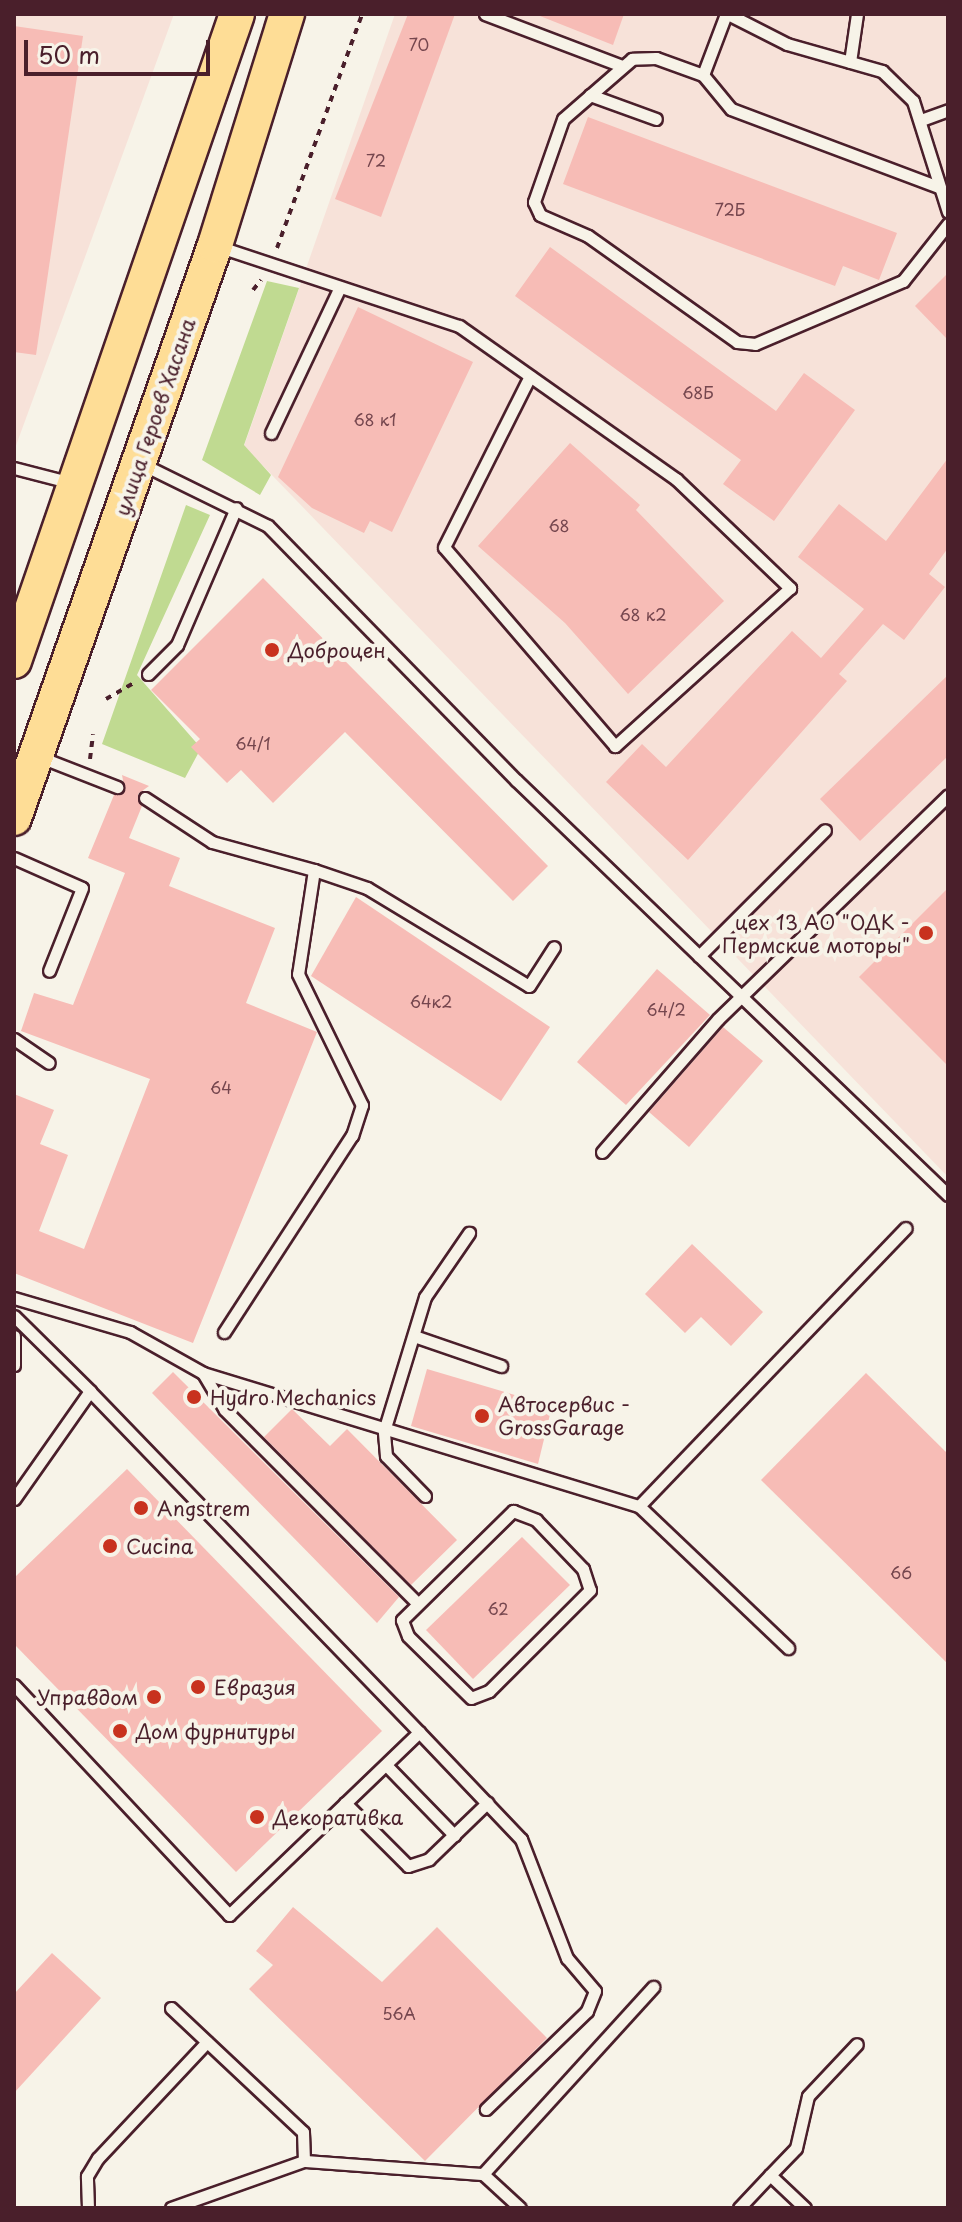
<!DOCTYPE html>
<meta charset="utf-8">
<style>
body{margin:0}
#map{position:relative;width:962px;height:2222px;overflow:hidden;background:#f7f3e8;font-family:"Playpen Sans",sans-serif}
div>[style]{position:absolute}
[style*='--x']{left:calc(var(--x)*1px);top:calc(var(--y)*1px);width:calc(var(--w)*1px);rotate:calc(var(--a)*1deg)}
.built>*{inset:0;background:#f7e2d9}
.green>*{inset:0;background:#c0da91}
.building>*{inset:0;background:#f7bcb6}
.path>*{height:4px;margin-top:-2px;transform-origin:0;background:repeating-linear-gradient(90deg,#4a1f2b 0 6px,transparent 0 12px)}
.roads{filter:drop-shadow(2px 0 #4a1f2b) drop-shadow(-2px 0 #4a1f2b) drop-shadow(0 2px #4a1f2b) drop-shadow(0 -2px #4a1f2b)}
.service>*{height:11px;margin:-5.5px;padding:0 5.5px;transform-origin:5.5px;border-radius:5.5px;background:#f7f3e8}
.primary>*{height:34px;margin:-17px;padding:0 17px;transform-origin:17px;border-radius:17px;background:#fedd96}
.dots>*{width:22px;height:22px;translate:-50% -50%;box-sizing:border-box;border:4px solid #f7f3e8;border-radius:50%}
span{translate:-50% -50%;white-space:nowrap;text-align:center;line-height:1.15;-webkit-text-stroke:8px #f7f3e8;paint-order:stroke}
.number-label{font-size:16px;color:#75464e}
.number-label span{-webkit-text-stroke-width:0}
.street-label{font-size:20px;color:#4a1f2b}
.poi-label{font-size:20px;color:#4a1f2b}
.left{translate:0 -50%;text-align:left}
.right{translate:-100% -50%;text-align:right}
.frame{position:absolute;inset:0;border:16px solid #4a1f2b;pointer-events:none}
.scale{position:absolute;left:24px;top:40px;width:186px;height:36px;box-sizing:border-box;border:4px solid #4a1f2b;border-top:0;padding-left:10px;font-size:24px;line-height:28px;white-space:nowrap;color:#4a1f2b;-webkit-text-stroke:6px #f7f3e8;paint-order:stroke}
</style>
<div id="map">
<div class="built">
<i style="clip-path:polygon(14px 14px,174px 14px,14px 451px)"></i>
<i style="clip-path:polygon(395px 14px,948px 14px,948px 1177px,244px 446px)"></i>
</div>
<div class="green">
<i style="clip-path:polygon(267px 281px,299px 288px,244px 445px,271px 475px,260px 495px,202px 460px)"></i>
<i style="clip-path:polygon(186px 505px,210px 515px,137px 675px,201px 748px,185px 778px,102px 744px)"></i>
</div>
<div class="building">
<i style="clip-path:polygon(408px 14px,455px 14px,381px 217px,335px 199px)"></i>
<i style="clip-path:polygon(535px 14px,624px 14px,613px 45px)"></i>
<i style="clip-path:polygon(14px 26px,83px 36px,36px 355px,14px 352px)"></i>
<i style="clip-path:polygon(588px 117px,897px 233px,879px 280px,843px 266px,835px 286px,563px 184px)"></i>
<i style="clip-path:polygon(550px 247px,776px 411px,804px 373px,855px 410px,774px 521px,723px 484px,741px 460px,515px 296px)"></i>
<i style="clip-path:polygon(948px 273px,948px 340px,915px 306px)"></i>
<i style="clip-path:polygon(358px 307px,473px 362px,392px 532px,370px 521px,364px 533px,312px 508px,278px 477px)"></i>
<i style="clip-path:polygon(570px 443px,640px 505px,636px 510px,724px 601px,628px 694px,565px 623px,478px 546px)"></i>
<i style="clip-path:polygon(948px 458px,948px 548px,929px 574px,945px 587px,904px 640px,883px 624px,839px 674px,847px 681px,688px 860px,606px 782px,642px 744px,666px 767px,792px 631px,821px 658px,864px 609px,798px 557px,839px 504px,886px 541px)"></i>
<i style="clip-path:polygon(263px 578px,548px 866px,513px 901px,345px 732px,273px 803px,241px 770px,227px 783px,191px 747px,200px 739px,151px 690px)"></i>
<i style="clip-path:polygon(948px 675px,948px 756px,860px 841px,820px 799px)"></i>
<i style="clip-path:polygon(122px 775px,149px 786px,138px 794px,142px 806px,129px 838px,180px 858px,169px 886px,275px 928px,246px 1003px,317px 1032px,193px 1343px,14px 1273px,14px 1094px,54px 1110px,40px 1144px,68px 1155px,39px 1231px,84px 1249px,150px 1079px,21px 1031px,34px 993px,73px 1005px,125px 873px,88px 858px,114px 795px,125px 791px)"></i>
<i style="clip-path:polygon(948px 888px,948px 1066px,859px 977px)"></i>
<i style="clip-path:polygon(356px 897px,550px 1027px,501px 1101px,311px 976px)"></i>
<i style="clip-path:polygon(657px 969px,710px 1015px,626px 1105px,577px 1062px)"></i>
<i style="clip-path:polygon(723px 1027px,763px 1061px,689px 1147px,649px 1112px)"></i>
<i style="clip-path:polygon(692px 1244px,763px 1312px,731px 1346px,701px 1317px,685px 1333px,645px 1294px)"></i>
<i style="clip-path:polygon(427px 1369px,552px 1406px,538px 1464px,411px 1426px)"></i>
<i style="clip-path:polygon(173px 1372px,399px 1597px,377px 1623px,152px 1393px)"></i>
<i style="clip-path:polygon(866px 1373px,948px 1454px,948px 1664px,761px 1480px)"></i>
<i style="clip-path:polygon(292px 1409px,330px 1446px,347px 1429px,457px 1540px,411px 1585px,264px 1437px)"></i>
<i style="clip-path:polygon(127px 1469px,382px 1731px,236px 1872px,14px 1644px,14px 1578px)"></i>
<i style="clip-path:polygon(522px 1537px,570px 1585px,473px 1679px,426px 1630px)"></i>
<i style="clip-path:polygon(293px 1907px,382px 1982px,437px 1927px,547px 2038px,425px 2161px,249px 1989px,273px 1965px,256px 1951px)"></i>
<i style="clip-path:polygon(52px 1953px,101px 1998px,14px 2093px,14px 1994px)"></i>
</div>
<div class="path">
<i style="--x:277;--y:248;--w:249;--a:-70"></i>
<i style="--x:253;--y:290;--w:13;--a:-51"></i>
<i style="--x:106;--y:699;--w:34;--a:-30"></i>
<i style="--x:90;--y:759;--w:25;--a:-83"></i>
</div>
<div class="roads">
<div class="service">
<i style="--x:485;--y:14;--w:147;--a:20.8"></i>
<i style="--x:726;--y:14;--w:65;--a:110.7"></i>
<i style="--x:703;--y:75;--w:50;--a:-160.1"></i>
<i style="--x:656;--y:58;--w:24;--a:178"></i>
<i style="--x:632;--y:59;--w:91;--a:139"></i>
<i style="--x:563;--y:119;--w:88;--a:109.3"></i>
<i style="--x:534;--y:202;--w:14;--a:65"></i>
<i style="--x:540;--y:215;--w:52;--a:23.6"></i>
<i style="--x:588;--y:236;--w:183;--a:35.4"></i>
<i style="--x:737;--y:342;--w:18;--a:6"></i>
<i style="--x:755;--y:344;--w:161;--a:-23.1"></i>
<i style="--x:903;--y:281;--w:73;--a:-51.7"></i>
<i style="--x:728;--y:14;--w:66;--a:27"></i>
<i style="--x:787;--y:44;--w:99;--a:15.9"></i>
<i style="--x:882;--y:71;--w:43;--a:44.1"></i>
<i style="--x:913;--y:101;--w:116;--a:72.5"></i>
<i style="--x:850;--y:62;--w:49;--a:-81.7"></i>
<i style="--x:703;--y:75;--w:44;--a:50.5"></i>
<i style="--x:731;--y:109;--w:222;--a:20.6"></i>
<i style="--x:590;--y:95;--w:70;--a:20"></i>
<i style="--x:921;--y:120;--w:29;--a:-20"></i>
<i style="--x:220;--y:247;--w:252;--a:18.3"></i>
<i style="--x:459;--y:326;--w:266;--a:35.2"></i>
<i style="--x:676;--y:479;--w:158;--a:43.7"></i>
<i style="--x:790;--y:588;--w:236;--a:137.9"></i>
<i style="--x:615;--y:746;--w:262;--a:-130.7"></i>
<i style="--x:444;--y:547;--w:191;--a:-63.3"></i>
<i style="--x:271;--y:433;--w:161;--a:-64.7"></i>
<i style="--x:144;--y:465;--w:138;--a:26.2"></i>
<i style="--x:268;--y:526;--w:355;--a:45.7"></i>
<i style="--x:516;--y:780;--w:599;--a:43.85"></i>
<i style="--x:14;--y:468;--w:60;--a:14.5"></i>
<i style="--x:148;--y:674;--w:41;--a:-45"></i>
<i style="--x:177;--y:645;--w:149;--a:-66.7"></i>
<i style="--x:40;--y:757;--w:83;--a:21.3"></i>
<i style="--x:145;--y:798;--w:80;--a:33.3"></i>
<i style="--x:212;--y:842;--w:106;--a:15.4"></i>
<i style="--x:314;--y:870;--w:105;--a:98.7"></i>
<i style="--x:298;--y:974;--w:146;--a:64"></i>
<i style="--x:362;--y:1105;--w:32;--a:108"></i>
<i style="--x:352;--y:1135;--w:235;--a:123"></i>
<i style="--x:14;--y:858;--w:74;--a:23.8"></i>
<i style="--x:82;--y:888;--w:89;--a:111.7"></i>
<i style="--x:314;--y:870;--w:56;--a:18.8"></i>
<i style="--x:367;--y:888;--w:189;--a:31.2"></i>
<i style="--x:529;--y:986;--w:46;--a:-57.3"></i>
<i style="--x:699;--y:956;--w:178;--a:-45"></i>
<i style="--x:14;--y:1039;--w:42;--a:34.4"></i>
<i style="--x:602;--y:1152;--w:176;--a:-48.9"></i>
<i style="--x:718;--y:1019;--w:321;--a:-44.2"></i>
<i style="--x:14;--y:1298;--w:121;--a:16.3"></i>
<i style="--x:130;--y:1332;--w:84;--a:29.3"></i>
<i style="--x:203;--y:1373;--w:43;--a:59.3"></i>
<i style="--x:225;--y:1410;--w:272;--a:45.1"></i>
<i style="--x:14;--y:1316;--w:107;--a:44.6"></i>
<i style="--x:90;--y:1391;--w:132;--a:125.1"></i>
<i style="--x:14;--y:1336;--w:29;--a:90"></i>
<i style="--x:417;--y:1337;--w:89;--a:19"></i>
<i style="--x:203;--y:1373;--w:456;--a:17"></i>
<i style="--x:639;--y:1506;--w:385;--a:-46.2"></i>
<i style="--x:425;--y:1496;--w:56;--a:-134.3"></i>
<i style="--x:386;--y:1456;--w:25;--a:-95"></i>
<i style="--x:384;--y:1431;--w:140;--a:-73"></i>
<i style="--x:425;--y:1297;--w:78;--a:-55.5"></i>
<i style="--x:639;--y:1506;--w:206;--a:43.6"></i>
<i style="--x:513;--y:1511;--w:25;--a:21"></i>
<i style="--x:536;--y:1520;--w:68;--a:46.2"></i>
<i style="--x:583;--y:1569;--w:22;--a:72"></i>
<i style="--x:590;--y:1590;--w:143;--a:135"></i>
<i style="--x:489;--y:1691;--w:19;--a:159"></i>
<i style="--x:471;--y:1698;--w:88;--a:-135.5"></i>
<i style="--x:408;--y:1636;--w:17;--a:-111"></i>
<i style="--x:402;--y:1620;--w:156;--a:-44.5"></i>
<i style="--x:14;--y:1685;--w:315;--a:46.9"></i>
<i style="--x:229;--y:1915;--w:264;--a:-43.9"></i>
<i style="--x:419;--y:1732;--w:474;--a:-134"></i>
<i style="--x:419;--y:1732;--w:148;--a:46.4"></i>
<i style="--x:521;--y:1839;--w:128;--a:68.9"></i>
<i style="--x:567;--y:1958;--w:43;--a:49.7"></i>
<i style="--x:595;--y:1991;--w:22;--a:112"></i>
<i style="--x:587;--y:2011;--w:141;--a:135.9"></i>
<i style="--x:386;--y:1765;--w:98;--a:45.8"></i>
<i style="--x:345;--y:1803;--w:89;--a:45"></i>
<i style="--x:408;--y:1866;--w:22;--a:-18"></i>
<i style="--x:429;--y:1859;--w:81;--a:-44"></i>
<i style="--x:171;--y:2008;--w:181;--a:43.2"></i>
<i style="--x:303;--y:2132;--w:29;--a:88"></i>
<i style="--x:483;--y:2174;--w:50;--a:42.6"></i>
<i style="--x:770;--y:2175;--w:37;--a:-46"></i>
<i style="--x:796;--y:2148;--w:53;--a:-77"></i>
<i style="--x:808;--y:2096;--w:71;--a:-46.7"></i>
<i style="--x:88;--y:2208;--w:32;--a:-92"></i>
<i style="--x:87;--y:2176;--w:21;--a:-59"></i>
<i style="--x:98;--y:2158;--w:159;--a:-46.8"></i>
<i style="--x:171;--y:2208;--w:141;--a:-19.5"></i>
<i style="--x:304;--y:2161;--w:179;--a:4.2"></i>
<i style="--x:483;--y:2174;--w:253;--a:-47.7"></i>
<i style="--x:739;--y:2208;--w:45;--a:-46.8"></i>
<i style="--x:770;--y:2175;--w:48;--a:43.3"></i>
</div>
<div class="primary">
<i style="--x:14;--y:661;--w:684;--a:-70.98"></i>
<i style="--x:14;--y:818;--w:607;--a:-70.67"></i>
<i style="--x:215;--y:245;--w:242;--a:-72.7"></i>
</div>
</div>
<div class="dots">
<i style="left:272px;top:650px;background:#c8321e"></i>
<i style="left:926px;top:933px;background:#c8321e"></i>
<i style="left:194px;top:1397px;background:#c8321e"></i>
<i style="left:482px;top:1416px;background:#c8321e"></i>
<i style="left:141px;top:1508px;background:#c8321e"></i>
<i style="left:110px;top:1546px;background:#c8321e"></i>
<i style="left:198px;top:1687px;background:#c8321e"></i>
<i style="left:154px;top:1697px;background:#c8321e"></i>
<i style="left:120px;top:1731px;background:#c8321e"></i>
<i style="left:257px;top:1817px;background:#c8321e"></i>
</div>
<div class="number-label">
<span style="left:419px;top:44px">70</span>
<span style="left:376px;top:160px">72</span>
<span style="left:730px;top:209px">72Б</span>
<span style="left:698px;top:392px">68Б</span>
<span style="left:375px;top:419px">68 к1</span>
<span style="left:559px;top:525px">68</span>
<span style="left:643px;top:614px">68 к2</span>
<span style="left:253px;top:743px">64/1</span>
<span style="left:431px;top:1001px">64к2</span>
<span style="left:666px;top:1009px">64/2</span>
<span style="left:221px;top:1087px">64</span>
<span style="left:901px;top:1572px">66</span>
<span style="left:498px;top:1608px">62</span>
<span style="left:399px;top:2013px">56А</span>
</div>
<div class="street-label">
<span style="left:155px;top:417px;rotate:-71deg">улица Героев Хасана</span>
</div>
<div class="poi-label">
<span class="left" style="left:288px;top:650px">Доброцен</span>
<span class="right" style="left:910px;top:934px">цех 13 АО "ОДК -<br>Пермские моторы"</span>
<span class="left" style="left:210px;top:1397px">Hydro Mechanics</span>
<span class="left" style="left:498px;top:1416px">Автосервис -<br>GrossGarage</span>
<span class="left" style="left:157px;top:1508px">Angstrem</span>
<span class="left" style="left:126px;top:1546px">Cucina</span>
<span class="left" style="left:214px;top:1687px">Евразия</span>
<span class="right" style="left:138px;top:1697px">Управдом</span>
<span class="left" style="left:136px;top:1731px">Дом фурнитуры</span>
<span class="left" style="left:273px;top:1817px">Декоративка</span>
</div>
<div class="frame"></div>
<div class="scale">50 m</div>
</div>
